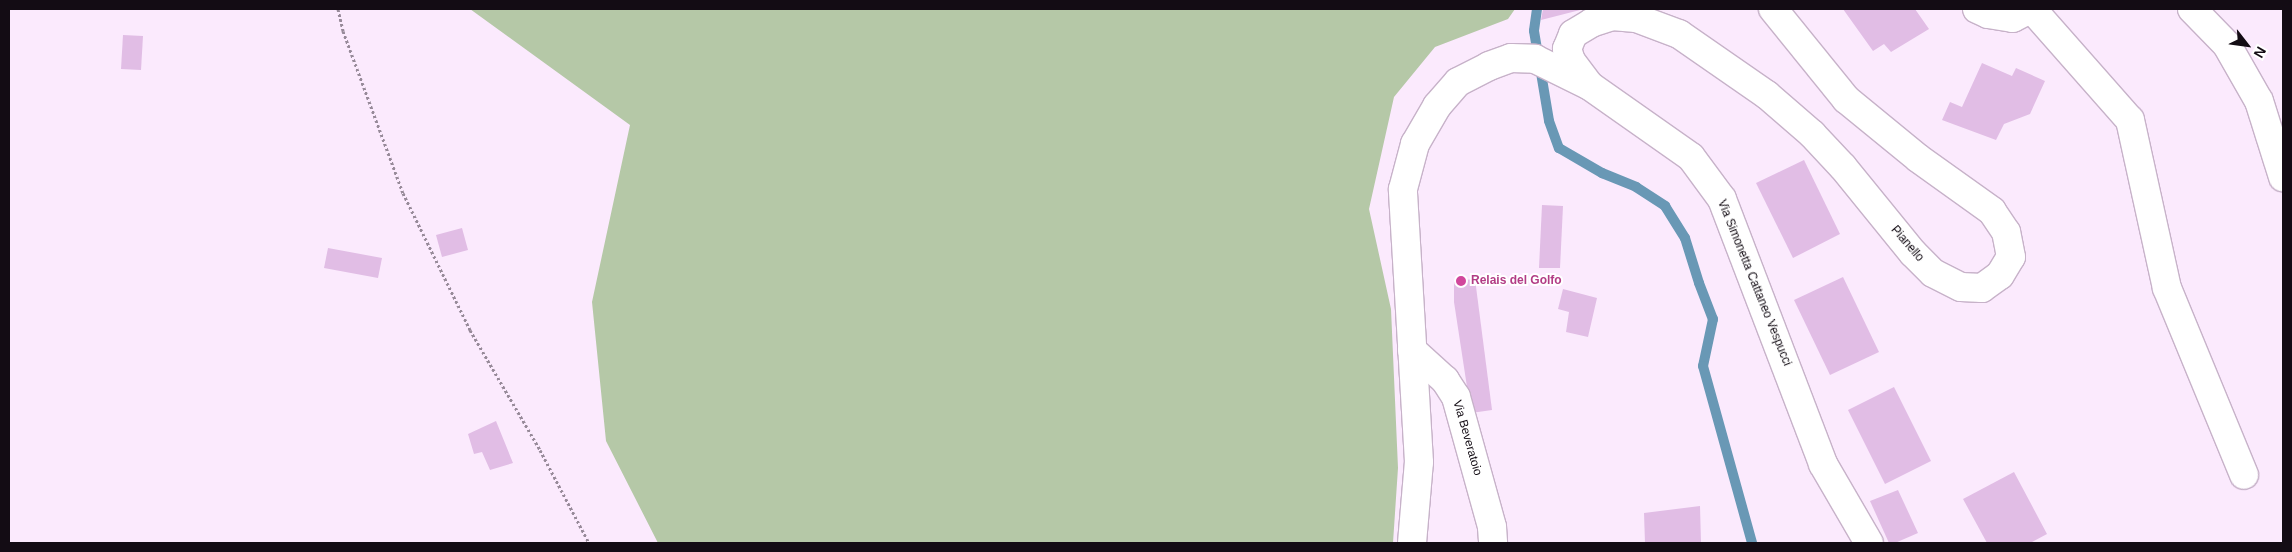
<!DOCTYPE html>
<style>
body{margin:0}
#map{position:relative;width:2292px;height:552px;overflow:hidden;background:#fbeafd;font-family:Helvetica,sans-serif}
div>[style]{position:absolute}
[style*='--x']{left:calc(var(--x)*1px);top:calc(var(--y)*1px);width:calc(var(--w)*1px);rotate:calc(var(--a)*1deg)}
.green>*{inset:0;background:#b5c8a7}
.stream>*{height:10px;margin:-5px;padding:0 5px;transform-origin:5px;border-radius:5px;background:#6998b5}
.building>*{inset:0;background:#e1bde5}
.path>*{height:3px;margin-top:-1.5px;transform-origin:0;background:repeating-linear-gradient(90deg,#978a99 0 2.5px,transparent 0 5px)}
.roads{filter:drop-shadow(1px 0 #c7b2c9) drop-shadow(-1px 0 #c7b2c9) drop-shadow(0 1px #c7b2c9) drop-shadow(0 -1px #c7b2c9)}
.minor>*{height:28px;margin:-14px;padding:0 14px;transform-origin:14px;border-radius:14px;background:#fff}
.dots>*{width:14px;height:14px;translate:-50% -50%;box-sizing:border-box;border:2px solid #fff;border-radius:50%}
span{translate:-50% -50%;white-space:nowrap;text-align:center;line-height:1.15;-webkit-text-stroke:4px #fff;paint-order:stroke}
.street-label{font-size:12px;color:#130c14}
.hotel-label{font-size:12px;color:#b23c85;font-weight:700}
.left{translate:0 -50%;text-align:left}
.frame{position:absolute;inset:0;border:10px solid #130c14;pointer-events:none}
.north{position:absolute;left:2222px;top:20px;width:50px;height:50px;-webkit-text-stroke:4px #fff;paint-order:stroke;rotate:120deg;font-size:14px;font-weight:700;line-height:20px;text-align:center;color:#130c14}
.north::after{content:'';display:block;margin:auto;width:18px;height:22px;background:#130c14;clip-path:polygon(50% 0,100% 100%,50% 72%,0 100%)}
</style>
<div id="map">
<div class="green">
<i style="clip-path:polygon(470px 9px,1515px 9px,1508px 19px,1435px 47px,1394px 97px,1369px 209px,1391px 309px,1398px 468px,1393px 543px,658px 543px,606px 441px,592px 302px,630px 125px)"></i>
</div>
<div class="stream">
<i style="--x:1537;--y:9;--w:22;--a:98"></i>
<i style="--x:1534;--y:31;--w:91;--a:80.5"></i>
<i style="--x:1549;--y:121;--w:29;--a:70"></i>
<i style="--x:1559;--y:148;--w:50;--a:30.2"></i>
<i style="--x:1602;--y:173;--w:37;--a:22"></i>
<i style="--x:1636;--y:187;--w:35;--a:33"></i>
<i style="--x:1665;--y:206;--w:38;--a:58"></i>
<i style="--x:1685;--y:238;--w:47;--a:72.7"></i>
<i style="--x:1699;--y:283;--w:39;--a:69"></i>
<i style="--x:1713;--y:319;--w:48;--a:102"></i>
<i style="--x:1703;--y:366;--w:184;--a:74.5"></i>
</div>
<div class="building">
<i style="clip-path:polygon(1543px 9px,1584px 9px,1541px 20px)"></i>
<i style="clip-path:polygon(1843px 9px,1915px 9px,1929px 29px,1891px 52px,1884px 44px,1873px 51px)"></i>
<i style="clip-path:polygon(123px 35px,143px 36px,141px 70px,121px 69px)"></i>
<i style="clip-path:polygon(1982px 63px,2012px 76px,2016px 68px,2045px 81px,2030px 114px,2004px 124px,1996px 140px,1942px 120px,1950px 102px,1962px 107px)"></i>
<i style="clip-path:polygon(1804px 160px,1840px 234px,1793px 258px,1756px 183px)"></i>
<i style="clip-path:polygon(1542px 205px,1563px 206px,1560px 268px,1539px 268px)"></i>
<i style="clip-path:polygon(462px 228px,468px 250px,442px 257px,436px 235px)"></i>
<i style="clip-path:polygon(328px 248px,382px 258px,378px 278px,324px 268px)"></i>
<i style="clip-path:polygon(1843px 277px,1879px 352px,1830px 375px,1794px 300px)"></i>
<i style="clip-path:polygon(1475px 279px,1492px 410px,1471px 413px,1454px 302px,1454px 281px)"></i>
<i style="clip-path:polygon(1563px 289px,1597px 298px,1588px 337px,1566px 332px,1569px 312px,1558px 309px)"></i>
<i style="clip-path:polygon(1894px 387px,1931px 461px,1885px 484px,1848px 410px)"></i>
<i style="clip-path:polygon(496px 421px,513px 463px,490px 470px,482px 452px,474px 454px,468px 434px)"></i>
<i style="clip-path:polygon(2014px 472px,2047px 534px,2030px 543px,1987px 543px,1963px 499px)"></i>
<i style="clip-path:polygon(1898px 490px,1918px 533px,1895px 543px,1889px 543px,1870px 501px)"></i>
<i style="clip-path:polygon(1700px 506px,1701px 543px,1645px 543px,1644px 513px)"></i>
</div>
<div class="path">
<i style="--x:338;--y:9;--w:23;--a:77"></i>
<i style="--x:343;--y:31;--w:173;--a:69.7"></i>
<i style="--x:403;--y:193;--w:153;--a:63.9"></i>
<i style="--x:470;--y:330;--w:139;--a:59.7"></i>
<i style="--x:540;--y:450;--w:105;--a:62.2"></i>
</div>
<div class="roads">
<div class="minor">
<i style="--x:1977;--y:9;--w:12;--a:24"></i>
<i style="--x:1988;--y:14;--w:25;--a:9"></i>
<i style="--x:2013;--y:18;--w:19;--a:-28"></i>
<i style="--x:2032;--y:9;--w:148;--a:48.6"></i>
<i style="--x:2130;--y:120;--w:172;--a:77.6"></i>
<i style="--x:2167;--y:288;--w:202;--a:67.6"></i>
<i style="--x:2192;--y:9;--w:50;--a:45.8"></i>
<i style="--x:2227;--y:45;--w:64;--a:60.3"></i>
<i style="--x:2259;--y:101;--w:80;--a:72.5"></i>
<i style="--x:1589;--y:85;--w:30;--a:-127"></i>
<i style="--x:1571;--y:61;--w:13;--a:-108"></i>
<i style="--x:1567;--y:49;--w:16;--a:-68"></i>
<i style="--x:1573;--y:34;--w:21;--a:-31"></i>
<i style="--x:1591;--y:23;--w:22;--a:-18"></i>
<i style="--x:1612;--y:16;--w:24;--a:5"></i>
<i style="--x:1636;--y:18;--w:46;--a:20.4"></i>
<i style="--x:1679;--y:34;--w:107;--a:34.7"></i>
<i style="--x:1767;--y:95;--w:60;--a:40.9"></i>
<i style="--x:1812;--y:134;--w:45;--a:46.8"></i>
<i style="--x:1843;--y:167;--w:111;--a:50.9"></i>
<i style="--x:1913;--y:253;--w:28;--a:45"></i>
<i style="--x:1933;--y:273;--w:31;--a:27"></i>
<i style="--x:1961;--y:287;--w:21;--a:3"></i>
<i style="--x:1982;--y:288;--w:22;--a:-36"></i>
<i style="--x:2000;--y:275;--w:21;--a:-59"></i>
<i style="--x:2011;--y:257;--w:25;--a:-101"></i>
<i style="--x:2006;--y:232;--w:25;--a:-124"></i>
<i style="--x:1992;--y:211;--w:91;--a:-144.4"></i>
<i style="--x:1918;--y:158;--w:93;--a:-140.7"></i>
<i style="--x:1846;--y:99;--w:116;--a:-129"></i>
<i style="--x:1412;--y:350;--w:45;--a:42.3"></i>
<i style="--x:1445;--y:380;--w:20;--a:57"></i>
<i style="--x:1456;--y:397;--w:135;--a:74.5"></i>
<i style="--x:1492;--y:527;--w:16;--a:86"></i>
<i style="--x:1412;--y:543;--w:81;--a:-85.1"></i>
<i style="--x:1419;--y:462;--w:273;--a:-93.4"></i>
<i style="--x:1403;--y:189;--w:47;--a:-75.1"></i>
<i style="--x:1415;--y:144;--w:44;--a:-59.9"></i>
<i style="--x:1437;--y:106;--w:32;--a:-49"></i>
<i style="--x:1458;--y:82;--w:35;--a:-27"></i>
<i style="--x:1489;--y:66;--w:23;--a:-20"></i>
<i style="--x:1511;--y:58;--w:24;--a:2"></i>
<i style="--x:1535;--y:59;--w:61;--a:26.1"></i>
<i style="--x:1590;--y:86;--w:123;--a:35.1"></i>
<i style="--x:1691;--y:157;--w:52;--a:53.6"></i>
<i style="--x:1722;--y:199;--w:284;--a:69.1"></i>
<i style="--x:1823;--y:464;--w:91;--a:59.8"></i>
</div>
</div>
<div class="dots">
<i style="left:1461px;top:281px;background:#d1479c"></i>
</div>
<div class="street-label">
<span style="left:1907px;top:244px;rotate:49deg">Pianello</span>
<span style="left:1754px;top:283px;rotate:68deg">Via Simonetta Cattaneo Vespucci</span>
<span style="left:1467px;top:438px;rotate:74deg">Via Beveratoio</span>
</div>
<div class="hotel-label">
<span class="left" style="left:1471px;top:281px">Relais del Golfo</span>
</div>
<div class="frame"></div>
<div class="north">N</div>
</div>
